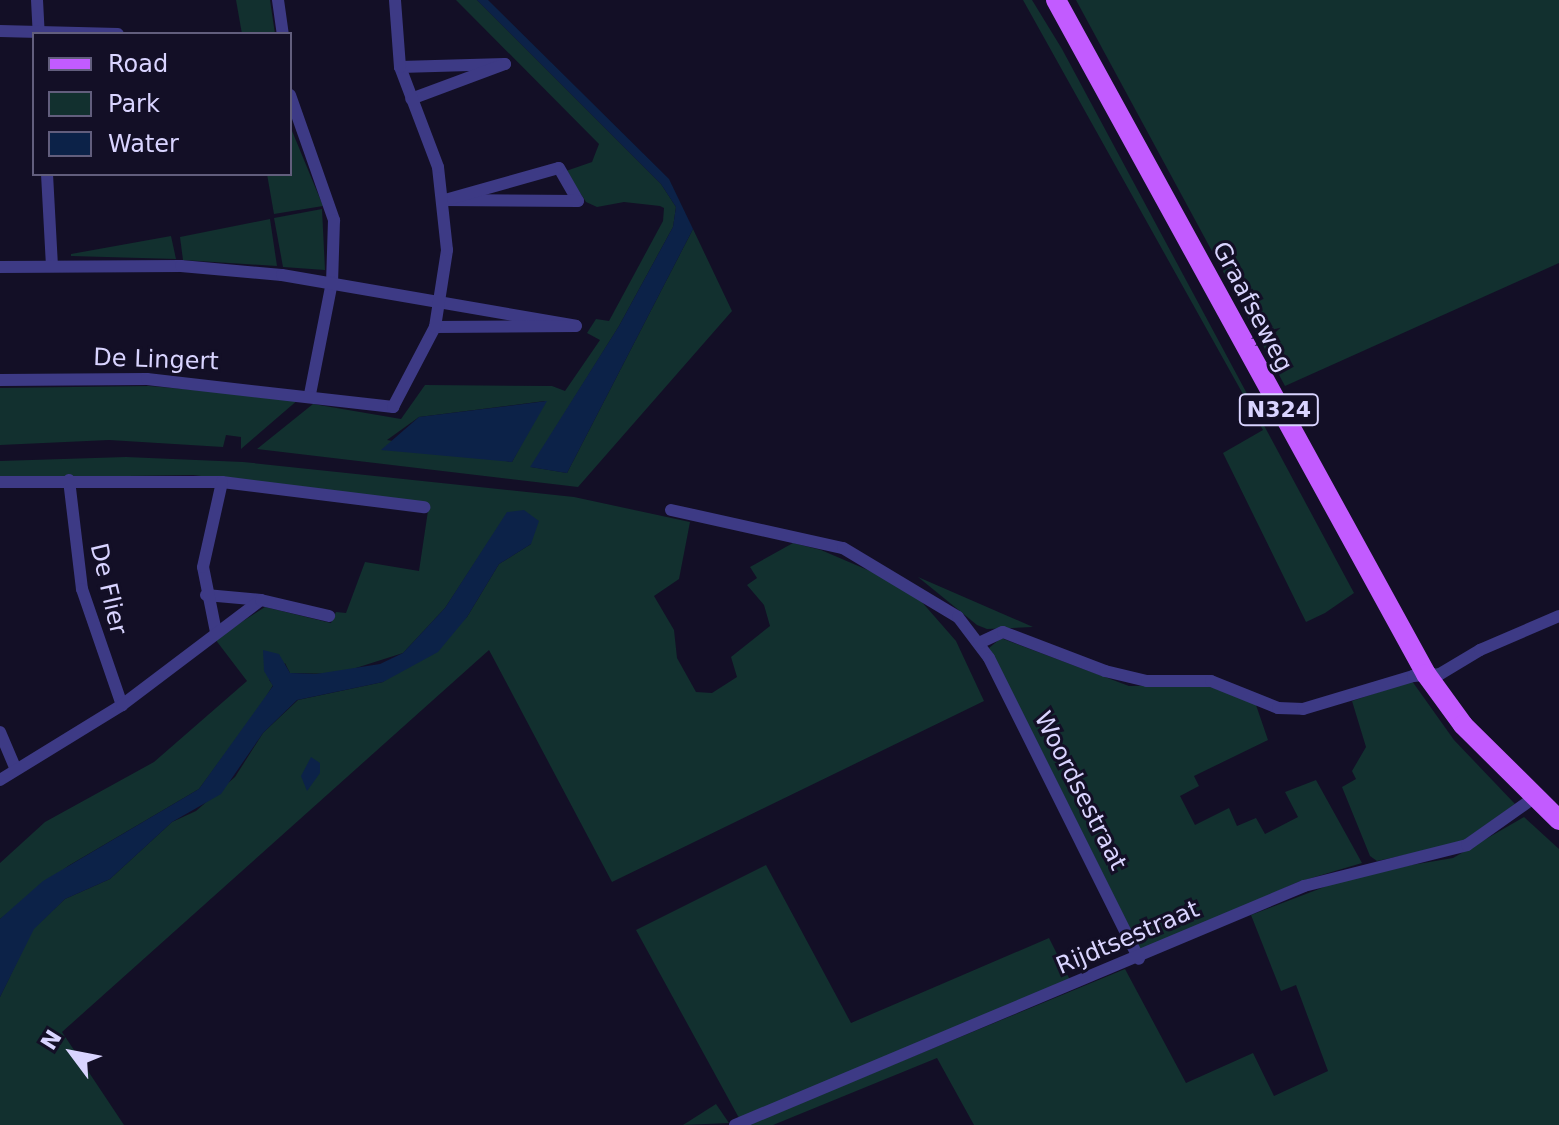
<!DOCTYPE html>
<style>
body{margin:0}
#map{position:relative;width:1559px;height:1125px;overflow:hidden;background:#130f26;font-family:"DejaVu Sans",sans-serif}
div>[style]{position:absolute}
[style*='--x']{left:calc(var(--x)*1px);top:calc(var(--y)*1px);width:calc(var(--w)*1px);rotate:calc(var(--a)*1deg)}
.green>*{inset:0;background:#12302f}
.water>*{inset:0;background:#0c2248}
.street>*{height:12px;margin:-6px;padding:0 6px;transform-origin:6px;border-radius:6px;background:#3d3a85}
.primary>*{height:20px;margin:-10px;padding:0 10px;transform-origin:10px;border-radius:10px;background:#c25bff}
span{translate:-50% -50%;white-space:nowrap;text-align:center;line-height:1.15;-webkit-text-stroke:6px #130f26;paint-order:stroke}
.shield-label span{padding:2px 6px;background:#130f26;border:2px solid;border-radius:6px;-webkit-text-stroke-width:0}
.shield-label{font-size:22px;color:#d9d4ff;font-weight:700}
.street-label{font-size:24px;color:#d9d4ff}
.legend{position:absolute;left:32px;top:32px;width:260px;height:144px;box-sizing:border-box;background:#130f26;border:2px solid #625e7d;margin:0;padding:10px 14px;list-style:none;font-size:24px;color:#d9d4ff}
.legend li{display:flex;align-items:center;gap:16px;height:40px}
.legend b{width:40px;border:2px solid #625e7d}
.north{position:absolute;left:32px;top:1013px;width:80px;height:80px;-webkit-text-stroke:6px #130f26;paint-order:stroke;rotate:302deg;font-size:22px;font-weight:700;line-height:32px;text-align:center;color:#d9d4ff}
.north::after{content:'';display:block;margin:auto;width:28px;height:36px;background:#d9d4ff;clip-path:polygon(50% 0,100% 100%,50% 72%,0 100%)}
</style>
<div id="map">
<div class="green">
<i style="clip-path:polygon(236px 0,270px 0,275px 34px,242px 34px)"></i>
<i style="clip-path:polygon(evenodd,456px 0,477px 0,661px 184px,676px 207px,673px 227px,619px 326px,531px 467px,567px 473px,693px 229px,732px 311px,578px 487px,257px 449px,313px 404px,401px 419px,425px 385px,552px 386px,565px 391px,600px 340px,587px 333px,596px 319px,609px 321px,663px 221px,664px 208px,660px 206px,624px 202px,597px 207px,586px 202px,566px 171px,592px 162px,599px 144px,456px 0,545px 401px,512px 462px,387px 440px,419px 417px,545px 401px)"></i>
<i style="clip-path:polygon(1023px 0,1032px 0,1062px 49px,1354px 593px,1325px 613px,1306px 622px,1223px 453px,1263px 430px)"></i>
<i style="clip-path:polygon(1076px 0,1559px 0,1559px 263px,1285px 386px)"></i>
<i style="clip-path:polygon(290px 126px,323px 206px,274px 214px,267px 174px,290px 174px)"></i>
<i style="clip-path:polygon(322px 209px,325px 270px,283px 267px,274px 218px)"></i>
<i style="clip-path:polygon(270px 219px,277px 266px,183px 260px,180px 237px)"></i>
<i style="clip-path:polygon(171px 236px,176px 259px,71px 256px,71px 254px)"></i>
<i style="clip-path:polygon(149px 386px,299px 399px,241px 449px,241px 437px,226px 435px,223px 447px,109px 440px,0 445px,0 388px)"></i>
<i style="clip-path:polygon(126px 457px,243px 462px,574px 497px,690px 522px,679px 579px,654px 596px,674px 630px,677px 658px,696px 692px,712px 693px,737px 677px,731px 657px,770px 626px,764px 605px,747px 585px,757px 578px,750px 567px,793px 543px,821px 550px,877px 574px,921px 601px,956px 641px,984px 701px,612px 882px,489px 650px,62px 1032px,124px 1125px,0 1125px,0 997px,33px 929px,65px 899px,110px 879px,172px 822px,196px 811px,235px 777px,263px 733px,298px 700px,383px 682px,467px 617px,499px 564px,531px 544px,508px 512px,445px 608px,403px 653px,337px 674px,290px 673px,285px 663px,269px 680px,273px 685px,261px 705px,199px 789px,68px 866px,0 919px,0 863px,45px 822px,154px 762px,247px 681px,215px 639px,265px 607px,331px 623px,336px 612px,346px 613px,365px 562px,419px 571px,429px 504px,193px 475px,0 478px,0 461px)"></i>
<i style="clip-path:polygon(918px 577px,1033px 627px,987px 629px,977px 625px)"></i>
<i style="clip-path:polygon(1001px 638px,1129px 686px,1205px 685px,1255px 702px,1268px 740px,1194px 776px,1199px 786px,1180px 796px,1195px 825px,1229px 808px,1237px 826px,1256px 818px,1265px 834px,1298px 817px,1285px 792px,1316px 780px,1362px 863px,1298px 882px,1141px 952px,989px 648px)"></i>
<i style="clip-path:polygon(1412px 681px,1454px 740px,1515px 804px,1460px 843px,1377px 861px,1370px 856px,1342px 787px,1356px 779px,1352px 771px,1366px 747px,1352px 701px)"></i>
<i style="clip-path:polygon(1524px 817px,1559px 849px,1559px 1125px,974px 1125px,937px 1058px,773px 1125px,747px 1125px,1125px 969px,1186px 1083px,1253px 1053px,1274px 1096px,1328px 1071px,1296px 985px,1281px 991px,1251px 915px,1358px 874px,1453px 858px)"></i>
<i style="clip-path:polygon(766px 865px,851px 1023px,1049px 938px,1070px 980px,739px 1118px,636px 930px)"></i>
<i style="clip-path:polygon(716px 1104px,729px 1123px,683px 1125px)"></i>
</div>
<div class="water">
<i style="clip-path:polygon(477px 0,488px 0,669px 179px,693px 229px,567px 473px,530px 467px,619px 326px,673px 227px,676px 207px,661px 184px)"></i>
<i style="clip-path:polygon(547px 401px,512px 462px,381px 450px,419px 417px)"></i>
<i style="clip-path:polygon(524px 510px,539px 521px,531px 544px,499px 564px,467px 617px,438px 652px,383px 682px,297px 700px,263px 733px,221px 794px,172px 822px,110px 879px,65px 899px,34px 929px,0 997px,0 919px,43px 881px,199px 789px,273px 686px,264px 671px,263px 650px,279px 654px,290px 673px,316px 674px,380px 664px,403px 653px,445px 608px,507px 512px)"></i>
<i style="clip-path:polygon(311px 757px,320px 763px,320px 773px,307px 791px,301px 776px)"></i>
</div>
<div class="street">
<i style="--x:37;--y:0;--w:34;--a:87"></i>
<i style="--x:278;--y:0;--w:34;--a:82"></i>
<i style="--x:0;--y:31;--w:118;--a:1.5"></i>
<i style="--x:400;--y:67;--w:105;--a:-1.6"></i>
<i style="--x:505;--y:64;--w:100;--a:159.6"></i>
<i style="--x:290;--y:95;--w:133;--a:70.6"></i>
<i style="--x:334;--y:220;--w:62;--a:91.8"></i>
<i style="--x:332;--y:282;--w:114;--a:101.1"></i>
<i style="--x:559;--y:168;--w:38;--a:60"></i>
<i style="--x:578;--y:201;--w:133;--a:-179.6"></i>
<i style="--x:445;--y:200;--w:118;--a:-15.7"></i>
<i style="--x:47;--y:174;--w:91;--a:86.9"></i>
<i style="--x:0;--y:267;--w:181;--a:-0.3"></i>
<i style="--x:181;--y:266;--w:101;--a:5.1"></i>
<i style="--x:282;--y:275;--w:298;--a:9.8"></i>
<i style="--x:576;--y:326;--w:141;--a:179.6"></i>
<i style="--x:0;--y:380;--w:147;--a:-0.4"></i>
<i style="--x:147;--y:379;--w:248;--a:6.5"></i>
<i style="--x:393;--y:407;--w:90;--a:-62.3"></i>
<i style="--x:435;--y:327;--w:78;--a:-81.1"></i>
<i style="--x:447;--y:250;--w:83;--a:-96.2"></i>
<i style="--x:438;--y:167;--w:107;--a:-110.8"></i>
<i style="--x:400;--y:67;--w:67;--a:-94.3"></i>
<i style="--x:69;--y:480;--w:110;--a:83.2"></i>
<i style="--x:82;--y:589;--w:123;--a:71"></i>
<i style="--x:0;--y:482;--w:222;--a:0"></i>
<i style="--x:222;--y:482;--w:204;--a:7.1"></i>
<i style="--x:671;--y:510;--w:176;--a:12.5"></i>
<i style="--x:843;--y:548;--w:134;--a:31"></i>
<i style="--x:958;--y:617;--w:51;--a:52.9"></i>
<i style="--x:989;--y:658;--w:336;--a:63.5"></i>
<i style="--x:206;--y:595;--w:55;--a:5.2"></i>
<i style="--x:216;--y:632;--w:66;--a:-101.3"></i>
<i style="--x:203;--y:567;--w:87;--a:-77.4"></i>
<i style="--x:979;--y:643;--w:26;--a:-25"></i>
<i style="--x:1003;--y:632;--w:109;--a:20.9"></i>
<i style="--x:1105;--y:671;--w:43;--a:13.4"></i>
<i style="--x:1147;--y:681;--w:64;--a:0"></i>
<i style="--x:1211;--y:681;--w:72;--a:21.9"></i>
<i style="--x:1278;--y:708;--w:25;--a:2"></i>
<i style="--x:1303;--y:709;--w:115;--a:-16.7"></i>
<i style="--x:1413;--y:676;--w:27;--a:-4"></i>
<i style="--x:1440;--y:674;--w:47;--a:-31"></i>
<i style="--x:1480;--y:650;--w:86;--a:-23.3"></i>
<i style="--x:0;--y:732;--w:39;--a:67"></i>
<i style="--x:0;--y:780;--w:143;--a:-31.6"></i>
<i style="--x:122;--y:705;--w:174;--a:-37.1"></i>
<i style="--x:261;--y:600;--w:70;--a:13.2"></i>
<i style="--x:735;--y:1125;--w:617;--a:-22.78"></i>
<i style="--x:1304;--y:886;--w:168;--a:-14.1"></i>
<i style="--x:1467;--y:845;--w:83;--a:-35.2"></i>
</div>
<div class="primary">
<i style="--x:1056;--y:0;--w:769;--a:61.23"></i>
<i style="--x:1426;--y:674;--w:63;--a:54"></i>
<i style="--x:1463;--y:725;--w:135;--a:44.7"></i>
</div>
<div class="shield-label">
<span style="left:1279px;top:410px">N324</span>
</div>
<div class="street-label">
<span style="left:1252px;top:307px;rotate:62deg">Graafseweg</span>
<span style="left:156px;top:360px;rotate:2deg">De Lingert</span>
<span style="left:108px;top:589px;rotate:77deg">De Flier</span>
<span style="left:1080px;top:791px;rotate:63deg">Woordsestraat</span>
<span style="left:1128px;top:938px;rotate:-23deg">Rijdtsestraat</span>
</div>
<ul class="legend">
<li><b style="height:10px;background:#c25bff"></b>Road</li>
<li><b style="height:22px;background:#12302f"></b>Park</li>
<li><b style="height:22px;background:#0c2248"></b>Water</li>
</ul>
<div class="north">N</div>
</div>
